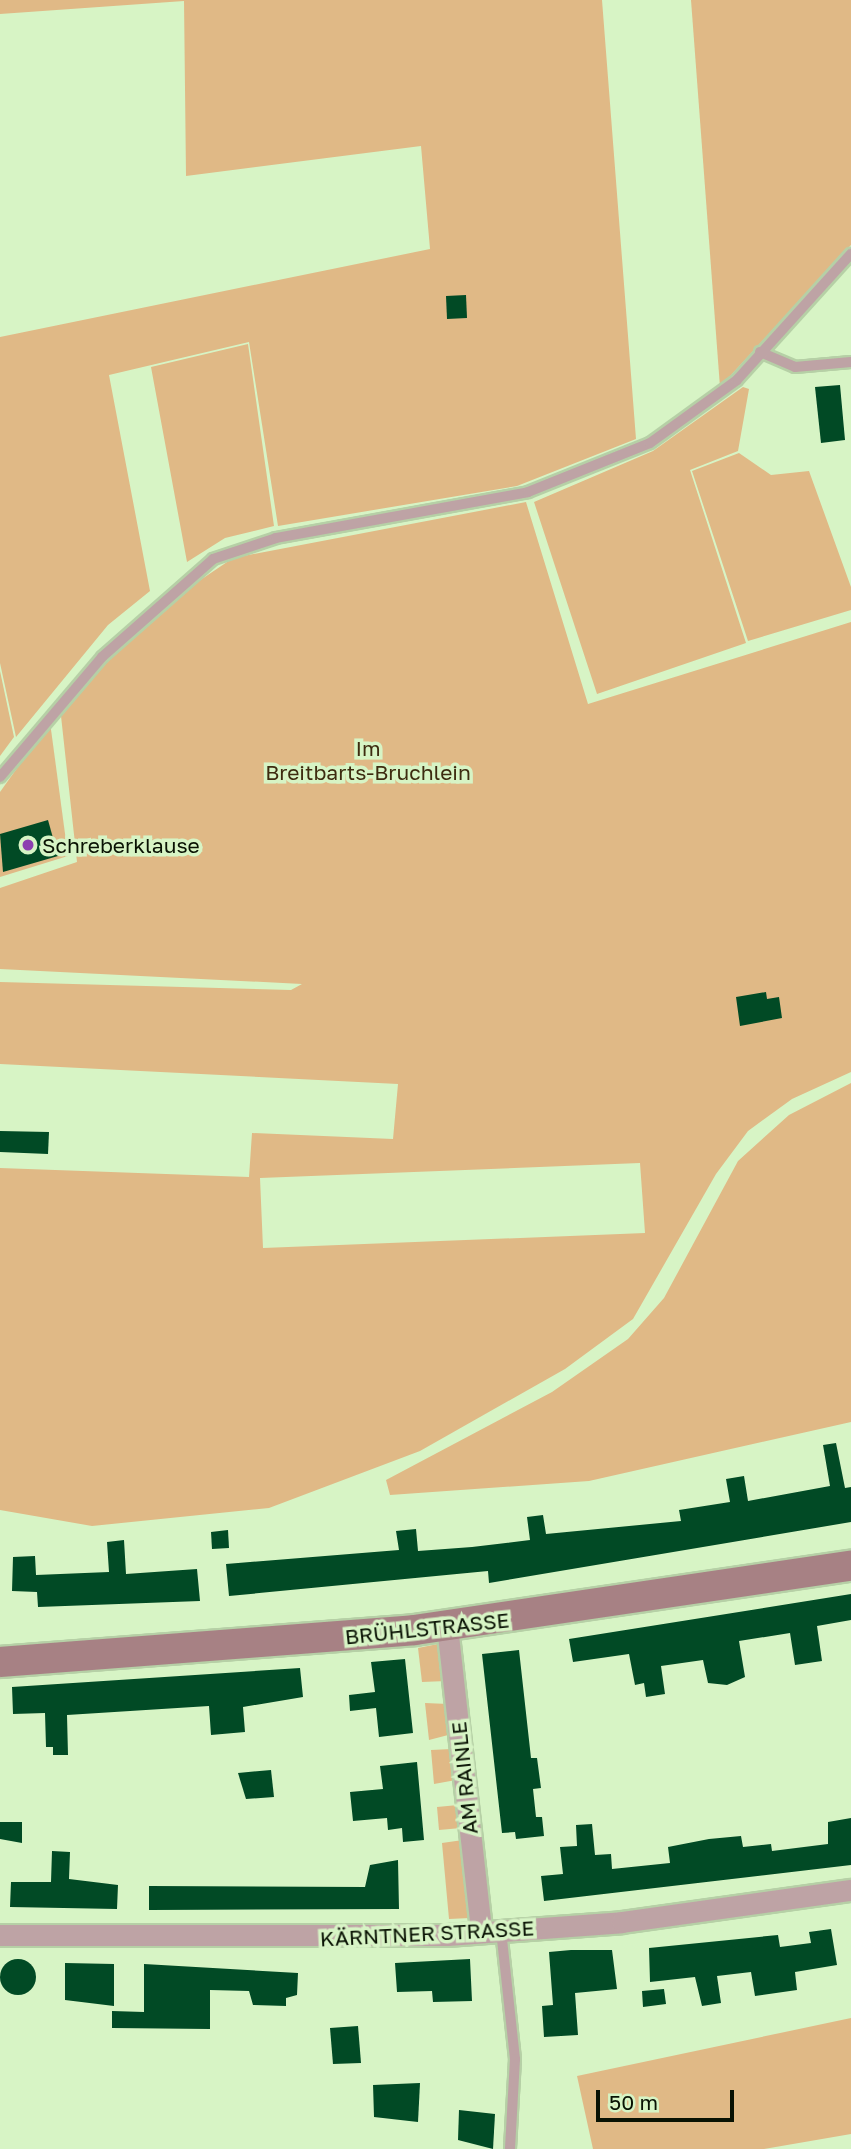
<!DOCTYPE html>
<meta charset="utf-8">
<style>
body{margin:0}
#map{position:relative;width:851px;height:2149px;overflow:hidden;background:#d7f4c5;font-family:"Golos Text",sans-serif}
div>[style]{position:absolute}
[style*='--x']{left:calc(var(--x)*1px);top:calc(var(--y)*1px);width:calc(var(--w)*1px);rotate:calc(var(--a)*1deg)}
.green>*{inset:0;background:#e0b986}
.building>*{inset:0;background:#014a25}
.round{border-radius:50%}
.roads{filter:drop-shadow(2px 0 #b6d0a6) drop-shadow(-2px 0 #b6d0a6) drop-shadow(0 2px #b6d0a6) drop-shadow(0 -2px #b6d0a6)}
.lane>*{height:10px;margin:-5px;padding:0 5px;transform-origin:5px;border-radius:5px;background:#bea3a5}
.street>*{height:21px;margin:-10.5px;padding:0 10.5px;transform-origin:10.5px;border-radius:10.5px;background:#bea3a5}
.secondary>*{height:30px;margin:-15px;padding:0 15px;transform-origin:15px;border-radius:15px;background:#a78184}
.dots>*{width:19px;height:19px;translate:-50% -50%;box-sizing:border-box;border:4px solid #d7f4c5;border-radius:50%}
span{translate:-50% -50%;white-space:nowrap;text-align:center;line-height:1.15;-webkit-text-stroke:7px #d7f4c5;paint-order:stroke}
.park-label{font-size:21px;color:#3d2b10}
.poi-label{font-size:21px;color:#091203}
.left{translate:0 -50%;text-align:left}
.street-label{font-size:21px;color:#091203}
.scale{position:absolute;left:596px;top:2090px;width:138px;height:32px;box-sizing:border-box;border:4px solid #091203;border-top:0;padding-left:9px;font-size:21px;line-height:24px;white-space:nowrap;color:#091203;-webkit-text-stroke:5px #d7f4c5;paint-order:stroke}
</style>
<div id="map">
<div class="green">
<i style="clip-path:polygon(0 0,602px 0,636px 439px,517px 486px,278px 526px,249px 342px,109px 375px,150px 591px,108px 625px,16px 737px,0 663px,0 337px,430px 249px,421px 146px,186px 176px,184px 1px,0 14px)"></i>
<i style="clip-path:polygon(691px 0,851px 0,851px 245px,720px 387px)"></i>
<i style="clip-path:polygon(248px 344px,274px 526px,225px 538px,187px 562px,151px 367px)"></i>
<i style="clip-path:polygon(743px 387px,749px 389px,738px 451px,690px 470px,746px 643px,597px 694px,534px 502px,653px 451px)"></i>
<i style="clip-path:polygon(739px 453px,771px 475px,809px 471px,851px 587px,851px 610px,748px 641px,692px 471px)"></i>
<i style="clip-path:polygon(evenodd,526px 502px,588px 704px,851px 622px,851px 1072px,792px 1099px,748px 1131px,716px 1174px,633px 1319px,565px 1369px,420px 1451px,269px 1508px,92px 1526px,0 1510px,0 1168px,249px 1177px,252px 1133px,393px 1139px,398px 1084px,0 1064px,0 982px,291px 990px,302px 984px,0 969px,0 888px,77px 862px,61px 716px,107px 661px,193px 585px,233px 558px,526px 502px,640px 1163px,645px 1233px,263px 1248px,260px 1178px,640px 1163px)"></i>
<i style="clip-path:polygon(0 671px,14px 737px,0 756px)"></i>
<i style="clip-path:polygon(50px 722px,68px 856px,0 877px,0 792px)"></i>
<i style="clip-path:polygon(851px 1083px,851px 1422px,589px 1481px,390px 1495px,386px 1480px,552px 1392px,628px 1339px,664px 1298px,738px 1161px,789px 1115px)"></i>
<i style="clip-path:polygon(438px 1644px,446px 1681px,422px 1682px,418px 1648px)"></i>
<i style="clip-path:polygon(425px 1703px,448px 1704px,452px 1734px,429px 1740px)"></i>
<i style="clip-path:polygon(452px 1749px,456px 1780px,434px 1784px,431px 1750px)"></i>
<i style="clip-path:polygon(458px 1805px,461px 1828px,439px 1830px,437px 1807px)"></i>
<i style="clip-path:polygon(463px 1840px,470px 1918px,449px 1919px,442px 1843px)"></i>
<i style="clip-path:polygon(851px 2018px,851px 2134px,764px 2149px,593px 2149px,577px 2076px)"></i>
</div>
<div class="building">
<i style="clip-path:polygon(466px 295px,467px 318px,447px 319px,446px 296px)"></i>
<i style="clip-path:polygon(840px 385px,845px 440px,821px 443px,815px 387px)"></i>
<i style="clip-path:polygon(48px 820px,58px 856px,3px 872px,0 834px)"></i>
<i style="clip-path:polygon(766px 992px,767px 999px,779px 997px,782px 1018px,740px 1026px,736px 997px)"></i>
<i style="clip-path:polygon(0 1131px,49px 1132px,48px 1154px,0 1152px)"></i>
<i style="clip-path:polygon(836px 1443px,845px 1488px,851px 1487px,851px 1522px,489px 1583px,488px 1571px,229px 1596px,226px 1564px,399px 1550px,396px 1531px,416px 1529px,418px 1551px,472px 1547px,530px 1540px,527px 1517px,543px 1515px,546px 1534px,681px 1521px,679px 1510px,730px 1502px,726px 1479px,744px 1476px,748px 1501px,830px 1486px,823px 1445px)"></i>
<i style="clip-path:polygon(228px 1530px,229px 1548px,212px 1549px,211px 1532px)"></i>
<i style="clip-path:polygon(124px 1540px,126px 1574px,197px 1569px,200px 1601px,38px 1607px,37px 1592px,12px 1591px,13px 1557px,35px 1556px,36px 1575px,109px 1572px,107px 1542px)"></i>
<i style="clip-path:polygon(851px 1594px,851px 1620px,817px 1626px,822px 1661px,795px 1665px,790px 1633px,739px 1641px,745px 1677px,727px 1685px,708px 1683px,703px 1660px,661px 1666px,665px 1694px,646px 1697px,644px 1683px,635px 1685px,629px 1654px,573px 1662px,569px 1639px)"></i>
<i style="clip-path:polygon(519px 1650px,531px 1758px,537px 1758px,541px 1788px,533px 1789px,536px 1817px,542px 1817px,544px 1836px,516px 1839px,515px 1832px,502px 1833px,482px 1654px)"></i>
<i style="clip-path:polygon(405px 1659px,413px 1733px,379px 1737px,376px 1708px,350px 1711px,349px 1695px,375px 1692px,371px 1662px)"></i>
<i style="clip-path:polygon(300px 1668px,303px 1697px,243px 1707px,245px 1732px,211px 1735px,209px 1706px,67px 1715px,68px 1755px,53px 1755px,53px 1747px,46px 1747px,45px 1713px,13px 1714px,12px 1687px)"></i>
<i style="clip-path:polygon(417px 1762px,424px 1840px,403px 1842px,402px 1828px,388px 1830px,387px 1818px,353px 1821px,350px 1792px,383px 1789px,380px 1766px)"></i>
<i style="clip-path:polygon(271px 1770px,274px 1797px,246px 1799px,238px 1773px)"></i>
<i style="clip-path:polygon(851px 1818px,851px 1865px,544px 1901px,541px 1876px,563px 1874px,560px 1847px,577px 1846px,576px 1825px,592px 1824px,595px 1855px,611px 1854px,612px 1869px,670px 1863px,668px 1847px,709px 1839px,741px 1836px,743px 1847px,771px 1844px,772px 1851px,828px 1844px,828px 1822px)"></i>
<i style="clip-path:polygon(0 1822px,22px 1822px,22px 1843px,0 1839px)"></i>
<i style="clip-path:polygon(52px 1851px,70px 1852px,69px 1879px,118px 1885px,117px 1909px,10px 1907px,11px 1882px,51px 1882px)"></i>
<i style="clip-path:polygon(398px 1860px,399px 1909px,149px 1910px,149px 1886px,365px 1887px,370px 1865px)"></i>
<i style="clip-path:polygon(831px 1929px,837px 1965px,795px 1972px,797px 1990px,755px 1996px,751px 1972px,717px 1976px,721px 2003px,702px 2006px,695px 1977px,650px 1982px,649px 1948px,778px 1935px,780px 1947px,811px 1943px,809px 1932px)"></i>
<i style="clip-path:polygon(571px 1950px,612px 1950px,617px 1989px,575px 1993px,578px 2035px,544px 2037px,542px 2006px,553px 2005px,549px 1952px)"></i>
<i style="clip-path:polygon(470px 1959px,472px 2001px,433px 2002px,432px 1991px,397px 1992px,395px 1963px)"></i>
<i class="round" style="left:0;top:1959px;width:36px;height:36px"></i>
<i style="clip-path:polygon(65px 1963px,114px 1964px,114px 2006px,65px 2000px)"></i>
<i style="clip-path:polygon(144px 1964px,298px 1973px,297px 1995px,286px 1998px,286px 2006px,253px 2005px,249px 1991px,210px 1990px,210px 2029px,112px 2028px,112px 2011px,144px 2012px)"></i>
<i style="clip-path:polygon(664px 1989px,666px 2004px,643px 2007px,642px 1991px)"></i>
<i style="clip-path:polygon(358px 2026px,361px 2063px,333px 2064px,330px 2028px)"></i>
<i style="clip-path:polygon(420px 2083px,418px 2122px,374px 2117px,373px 2085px)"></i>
<i style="clip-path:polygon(459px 2110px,495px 2114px,493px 2149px,458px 2140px)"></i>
</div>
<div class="roads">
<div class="lane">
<i style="--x:760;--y:352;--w:38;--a:23"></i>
<i style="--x:795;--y:367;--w:56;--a:-5.1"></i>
<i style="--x:0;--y:777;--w:157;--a:-49.6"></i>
<i style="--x:102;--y:657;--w:148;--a:-41.4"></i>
<i style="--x:213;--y:559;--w:66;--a:-18.4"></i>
<i style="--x:276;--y:538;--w:256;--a:-10.3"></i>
<i style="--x:528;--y:492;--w:131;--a:-21.9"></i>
<i style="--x:650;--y:443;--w:107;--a:-35.9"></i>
<i style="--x:737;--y:380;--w:170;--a:-47.9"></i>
<i style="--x:501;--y:1930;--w:130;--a:83.8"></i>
<i style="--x:515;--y:2059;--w:90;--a:93.2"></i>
</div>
<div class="street">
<i style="--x:447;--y:1626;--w:306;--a:83.6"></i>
<i style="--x:0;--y:1935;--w:447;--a:0"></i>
<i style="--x:447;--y:1935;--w:175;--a:-4.2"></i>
<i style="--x:622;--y:1922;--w:231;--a:-8"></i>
</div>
<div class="secondary">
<i style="--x:0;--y:1662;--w:416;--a:-4.4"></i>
<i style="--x:415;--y:1630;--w:441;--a:-8.4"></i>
</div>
</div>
<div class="dots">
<i style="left:28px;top:845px;background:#8c3fb0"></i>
</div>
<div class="park-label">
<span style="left:368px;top:760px">Im<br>Breitbarts-Bruchlein</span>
</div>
<div class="poi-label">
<span class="left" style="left:42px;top:845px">Schreberklause</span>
</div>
<div class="street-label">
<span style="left:427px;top:1628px;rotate:-6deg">BRÜHLSTRASSE</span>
<span style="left:464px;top:1778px;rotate:-96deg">AM RAINLE</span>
<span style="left:427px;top:1933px;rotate:-3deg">KÄRNTNER STRASSE</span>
</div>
<div class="scale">50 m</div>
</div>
